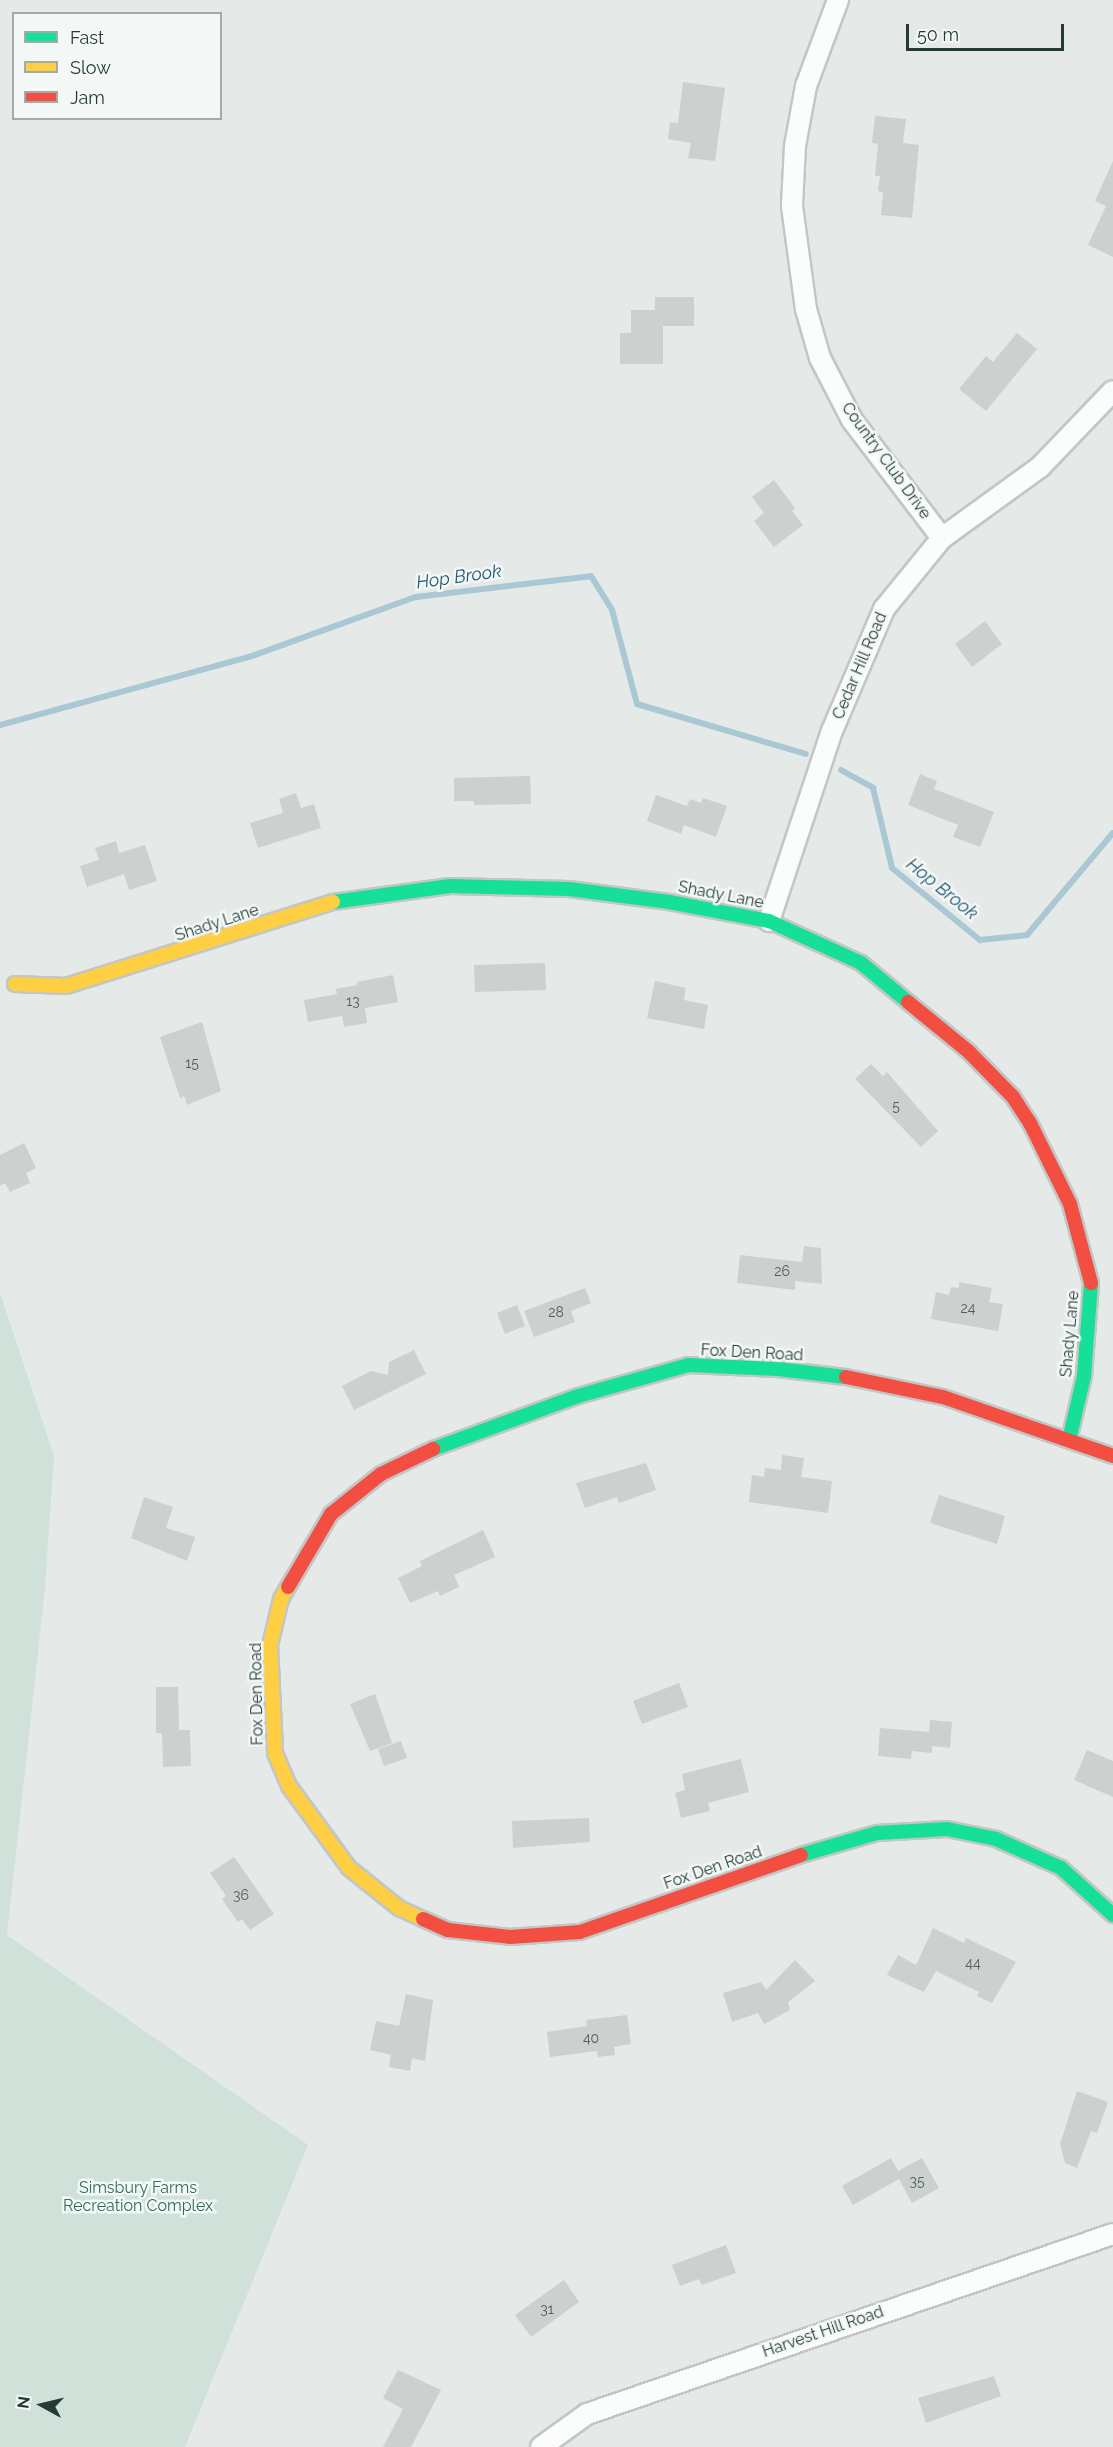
<!DOCTYPE html>
<style>
body{margin:0}
#map{position:relative;width:1113px;height:2447px;overflow:hidden;background:#e5e9e8;font-family:Raleway,sans-serif}
div>[style]{position:absolute}
[style*='--x']{left:calc(var(--x)*1px);top:calc(var(--y)*1px);width:calc(var(--w)*1px);rotate:calc(var(--a)*1deg)}
.green>*{inset:0;background:#cfe1d8}
.stream>*{height:6px;margin:-3px;padding:0 3px;transform-origin:3px;border-radius:3px;background:#aac7d4}
.building>*{inset:0;background:#ccd0cf}
.roads{filter:drop-shadow(2px 0 #c2c6c5) drop-shadow(-2px 0 #c2c6c5) drop-shadow(0 2px #c2c6c5) drop-shadow(0 -2px #c2c6c5)}
.street>*{height:20px;margin:-10px;padding:0 10px;transform-origin:10px;border-radius:10px;background:#fbfcfc}
.fast>*{height:14px;margin:-7px;padding:0 7px;transform-origin:7px;border-radius:7px;background:#16e098}
.slow>*{height:14px;margin:-7px;padding:0 7px;transform-origin:7px;border-radius:7px;background:#ffcf43}
.jam>*{height:14px;margin:-7px;padding:0 7px;transform-origin:7px;border-radius:7px;background:#f24e42}
span{translate:-50% -50%;white-space:nowrap;text-align:center;line-height:1.15;-webkit-text-stroke:5px #f3f8f6;paint-order:stroke}
.number-label{font-size:14px;color:#4f615e}
.number-label span{-webkit-text-stroke-width:0}
.street-label{font-size:16px;color:#243b38}
.park-label{font-size:16px;color:#326e53}
.water-label{font-size:18px;color:#235871;font-style:italic}
.legend{position:absolute;left:12px;top:12px;width:210px;height:108px;box-sizing:border-box;background:#f3f8f6;border:2px solid #a0acaa;margin:0;padding:8px 10px;list-style:none;font-size:18px;color:#243b38}
.legend li{display:flex;align-items:center;gap:12px;height:30px}
.legend b{width:30px;border:2px solid #a0acaa}
.north{position:absolute;left:12px;top:2375px;width:60px;height:60px;-webkit-text-stroke:4px #f3f8f6;paint-order:stroke;rotate:278deg;font-size:16px;font-weight:700;line-height:24px;text-align:center;color:#243b38}
.north::after{content:'';display:block;margin:auto;width:21px;height:27px;background:#243b38;clip-path:polygon(50% 0,100% 100%,50% 72%,0 100%)}
.scale{position:absolute;left:906px;top:24px;width:158px;height:27px;box-sizing:border-box;border:3px solid #243b38;border-top:0;padding-left:8px;font-size:18px;line-height:21px;white-space:nowrap;color:#243b38;-webkit-text-stroke:4px #f3f8f6;paint-order:stroke}
</style>
<div id="map">
<div class="green">
<i style="clip-path:polygon(0 1293px,54px 1456px,45px 1587px,7px 1935px,308px 2145px,185px 2447px,0 2447px)"></i>
</div>
<div class="stream">
<i style="--x:0;--y:725;--w:258;--a:-15.3"></i>
<i style="--x:249;--y:657;--w:177;--a:-19.8"></i>
<i style="--x:416;--y:597;--w:176;--a:-6.8"></i>
<i style="--x:591;--y:576;--w:40;--a:58"></i>
<i style="--x:612;--y:610;--w:97;--a:75.1"></i>
<i style="--x:637;--y:704;--w:176;--a:16.5"></i>
<i style="--x:841;--y:770;--w:37;--a:29"></i>
<i style="--x:873;--y:788;--w:82;--a:76.6"></i>
<i style="--x:892;--y:868;--w:114;--a:39.3"></i>
<i style="--x:980;--y:940;--w:47;--a:-6.1"></i>
<i style="--x:1027;--y:935;--w:133;--a:-49.9"></i>
</div>
<div class="building">
<i style="clip-path:polygon(683px 82px,725px 88px,715px 161px,688px 158px,691px 143px,668px 139px,670px 122px,678px 123px)"></i>
<i style="clip-path:polygon(875px 116px,906px 119px,903px 143px,919px 145px,912px 218px,881px 215px,883px 192px,878px 191px,880px 176px,875px 176px,878px 144px,872px 143px)"></i>
<i style="clip-path:polygon(1113px 161px,1113px 257px,1088px 245px,1106px 206px,1095px 201px)"></i>
<i style="clip-path:polygon(655px 297px,694px 297px,694px 326px,663px 326px,663px 364px,620px 364px,620px 333px,631px 333px,631px 310px,655px 310px)"></i>
<i style="clip-path:polygon(1017px 333px,1037px 349px,986px 411px,959px 389px,986px 356px,993px 362px)"></i>
<i style="clip-path:polygon(774px 480px,795px 508px,792px 511px,803px 525px,774px 547px,754px 521px,764px 513px,752px 497px)"></i>
<i style="clip-path:polygon(985px 621px,1002px 644px,972px 667px,955px 644px)"></i>
<i style="clip-path:polygon(920px 774px,937px 781px,934px 789px,994px 812px,980px 847px,953px 837px,958px 825px,908px 805px)"></i>
<i style="clip-path:polygon(530px 776px,531px 804px,474px 805px,474px 801px,454px 801px,454px 778px)"></i>
<i style="clip-path:polygon(296px 793px,301px 808px,314px 804px,321px 828px,258px 848px,250px 823px,283px 813px,279px 799px)"></i>
<i style="clip-path:polygon(656px 795px,687px 806px,690px 799px,701px 803px,703px 798px,727px 806px,716px 837px,684px 825px,681px 834px,647px 821px)"></i>
<i style="clip-path:polygon(116px 841px,119px 853px,145px 845px,157px 881px,129px 890px,124px 874px,87px 887px,80px 866px,99px 860px,95px 848px)"></i>
<i style="clip-path:polygon(545px 963px,546px 990px,475px 992px,474px 965px)"></i>
<i style="clip-path:polygon(393px 975px,398px 1002px,365px 1008px,367px 1023px,344px 1027px,342px 1016px,308px 1022px,304px 1000px,337px 994px,336px 989px,357px 985px,357px 982px)"></i>
<i style="clip-path:polygon(655px 981px,686px 988px,684px 1000px,708px 1005px,704px 1029px,647px 1018px)"></i>
<i style="clip-path:polygon(202px 1022px,221px 1091px,187px 1105px,184px 1096px,180px 1098px,160px 1037px)"></i>
<i style="clip-path:polygon(871px 1064px,883px 1076px,887px 1072px,938px 1131px,921px 1147px,855px 1079px)"></i>
<i style="clip-path:polygon(24px 1143px,36px 1168px,26px 1173px,30px 1183px,10px 1192px,5px 1183px,0 1186px,0 1155px)"></i>
<i style="clip-path:polygon(804px 1246px,821px 1248px,822px 1284px,795px 1281px,795px 1290px,737px 1283px,740px 1255px,802px 1262px)"></i>
<i style="clip-path:polygon(959px 1282px,992px 1288px,989px 1302px,1003px 1304px,998px 1331px,931px 1319px,936px 1292px,949px 1295px,951px 1287px,959px 1288px)"></i>
<i style="clip-path:polygon(585px 1288px,591px 1303px,571px 1311px,575px 1322px,534px 1337px,524px 1311px)"></i>
<i style="clip-path:polygon(517px 1305px,525px 1326px,505px 1334px,497px 1313px)"></i>
<i style="clip-path:polygon(414px 1350px,426px 1374px,354px 1410px,342px 1386px,371px 1371px,388px 1375px,389px 1362px)"></i>
<i style="clip-path:polygon(782px 1455px,804px 1458px,801px 1477px,832px 1481px,828px 1513px,749px 1502px,752px 1475px,764px 1477px,765px 1468px,781px 1470px)"></i>
<i style="clip-path:polygon(646px 1463px,656px 1490px,619px 1503px,617px 1497px,585px 1508px,576px 1483px)"></i>
<i style="clip-path:polygon(939px 1495px,1005px 1516px,997px 1544px,930px 1523px)"></i>
<i style="clip-path:polygon(144px 1497px,173px 1507px,166px 1528px,195px 1537px,187px 1561px,131px 1538px)"></i>
<i style="clip-path:polygon(483px 1530px,495px 1557px,454px 1575px,459px 1587px,440px 1596px,438px 1591px,410px 1603px,398px 1578px,422px 1566px,420px 1561px)"></i>
<i style="clip-path:polygon(679px 1683px,688px 1707px,642px 1724px,633px 1701px)"></i>
<i style="clip-path:polygon(156px 1687px,178px 1687px,179px 1730px,190px 1730px,191px 1766px,163px 1767px,162px 1733px,156px 1733px)"></i>
<i style="clip-path:polygon(375px 1694px,392px 1743px,370px 1751px,350px 1704px)"></i>
<i style="clip-path:polygon(930px 1720px,952px 1722px,950px 1748px,932px 1746px,932px 1753px,912px 1751px,911px 1759px,878px 1756px,880px 1728px,929px 1732px)"></i>
<i style="clip-path:polygon(401px 1741px,407px 1758px,384px 1766px,378px 1749px)"></i>
<i style="clip-path:polygon(1087px 1750px,1113px 1761px,1113px 1797px,1074px 1780px)"></i>
<i style="clip-path:polygon(741px 1759px,749px 1792px,708px 1803px,710px 1811px,681px 1818px,675px 1793px,685px 1790px,682px 1774px)"></i>
<i style="clip-path:polygon(589px 1818px,590px 1842px,513px 1848px,512px 1821px)"></i>
<i style="clip-path:polygon(234px 1857px,274px 1914px,250px 1930px,242px 1919px,238px 1922px,222px 1899px,226px 1896px,210px 1873px)"></i>
<i style="clip-path:polygon(933px 1928px,964px 1943px,966px 1938px,1016px 1962px,992px 2003px,977px 1996px,979px 1992px,936px 1971px,924px 1992px,887px 1975px,898px 1955px,916px 1965px)"></i>
<i style="clip-path:polygon(795px 1960px,815px 1981px,788px 2002px,790px 2010px,764px 2024px,758px 2013px,732px 2022px,723px 1993px,761px 1982px,766px 1990px)"></i>
<i style="clip-path:polygon(406px 1994px,433px 2000px,425px 2061px,412px 2058px,410px 2071px,389px 2067px,391px 2055px,370px 2050px,376px 2021px,399px 2026px)"></i>
<i style="clip-path:polygon(627px 2015px,631px 2044px,614px 2047px,615px 2055px,598px 2057px,597px 2051px,550px 2057px,547px 2032px,587px 2026px,586px 2020px)"></i>
<i style="clip-path:polygon(1077px 2091px,1108px 2102px,1097px 2133px,1091px 2131px,1077px 2168px,1065px 2163px,1060px 2144px)"></i>
<i style="clip-path:polygon(891px 2158px,898px 2171px,922px 2158px,939px 2188px,912px 2203px,899px 2179px,853px 2205px,842px 2186px)"></i>
<i style="clip-path:polygon(726px 2245px,736px 2273px,702px 2285px,699px 2279px,680px 2286px,672px 2265px)"></i>
<i style="clip-path:polygon(564px 2280px,579px 2302px,531px 2337px,515px 2315px)"></i>
<i style="clip-path:polygon(398px 2370px,441px 2390px,411px 2447px,383px 2447px,403px 2409px,383px 2398px)"></i>
<i style="clip-path:polygon(994px 2376px,1001px 2396px,926px 2423px,918px 2398px)"></i>
</div>
<div class="roads">
<div class="street">
<i style="--x:838;--y:0;--w:92;--a:110.4"></i>
<i style="--x:806;--y:86;--w:61;--a:100.4"></i>
<i style="--x:795;--y:146;--w:60;--a:92.9"></i>
<i style="--x:792;--y:206;--w:104;--a:82.3"></i>
<i style="--x:806;--y:309;--w:51;--a:74.1"></i>
<i style="--x:820;--y:358;--w:70;--a:62.7"></i>
<i style="--x:852;--y:420;--w:148;--a:52.7"></i>
<i style="--x:769;--y:921;--w:200;--a:-71.7"></i>
<i style="--x:832;--y:731;--w:133;--a:-66.9"></i>
<i style="--x:884;--y:609;--w:92;--a:-50.8"></i>
<i style="--x:942;--y:538;--w:121;--a:-35.9"></i>
<i style="--x:1040;--y:467;--w:105;--a:-46.2"></i>
<i style="--x:541;--y:2447;--w:57;--a:-35.7"></i>
<i style="--x:587;--y:2414;--w:556;--a:-18.89"></i>
</div>
<div class="fast">
<i style="--x:333;--y:902;--w:118;--a:-7.8"></i>
<i style="--x:450;--y:886;--w:119;--a:1.4"></i>
<i style="--x:569;--y:889;--w:101;--a:7.4"></i>
<i style="--x:669;--y:902;--w:102;--a:10.8"></i>
<i style="--x:769;--y:921;--w:101;--a:24.5"></i>
<i style="--x:861;--y:963;--w:61;--a:39.7"></i>
<i style="--x:1069;--y:1440;--w:66;--a:-76.8"></i>
<i style="--x:1084;--y:1376;--w:93;--a:-85.7"></i>
<i style="--x:433;--y:1449;--w:154;--a:-20.1"></i>
<i style="--x:578;--y:1396;--w:114;--a:-15.7"></i>
<i style="--x:688;--y:1365;--w:90;--a:2.5"></i>
<i style="--x:778;--y:1369;--w:68;--a:6.7"></i>
<i style="--x:801;--y:1855;--w:79;--a:-16.1"></i>
<i style="--x:877;--y:1833;--w:70;--a:-3.3"></i>
<i style="--x:947;--y:1829;--w:50;--a:11.5"></i>
<i style="--x:996;--y:1839;--w:71;--a:24"></i>
<i style="--x:1061;--y:1868;--w:70;--a:42.1"></i>
</div>
<div class="slow">
<i style="--x:15;--y:984;--w:51;--a:2.2"></i>
<i style="--x:66;--y:986;--w:280;--a:-17.5"></i>
<i style="--x:288;--y:1587;--w:14;--a:120"></i>
<i style="--x:281;--y:1599;--w:47;--a:103.4"></i>
<i style="--x:270;--y:1645;--w:108;--a:87.3"></i>
<i style="--x:275;--y:1753;--w:36;--a:67"></i>
<i style="--x:289;--y:1786;--w:102;--a:53.8"></i>
<i style="--x:349;--y:1868;--w:64;--a:38.7"></i>
<i style="--x:399;--y:1908;--w:26;--a:25"></i>
</div>
<div class="jam">
<i style="--x:908;--y:1002;--w:79;--a:39.3"></i>
<i style="--x:969;--y:1052;--w:63;--a:45.6"></i>
<i style="--x:1013;--y:1097;--w:31;--a:57"></i>
<i style="--x:1030;--y:1123;--w:90;--a:63.7"></i>
<i style="--x:1070;--y:1204;--w:82;--a:75.1"></i>
<i style="--x:846;--y:1377;--w:99;--a:11.7"></i>
<i style="--x:943;--y:1397;--w:180;--a:19.1"></i>
<i style="--x:288;--y:1587;--w:85;--a:-59.5"></i>
<i style="--x:331;--y:1514;--w:64;--a:-38.7"></i>
<i style="--x:381;--y:1474;--w:58;--a:-25.7"></i>
<i style="--x:423;--y:1919;--w:27;--a:24"></i>
<i style="--x:448;--y:1930;--w:62;--a:6.4"></i>
<i style="--x:510;--y:1937;--w:70;--a:-4.1"></i>
<i style="--x:580;--y:1932;--w:234;--a:-19.2"></i>
</div>
</div>
<div class="number-label">
<span style="left:353px;top:1001px">13</span>
<span style="left:192px;top:1063px">15</span>
<span style="left:896px;top:1106px">5</span>
<span style="left:782px;top:1271px">26</span>
<span style="left:968px;top:1308px">24</span>
<span style="left:556px;top:1312px">28</span>
<span style="left:241px;top:1895px">36</span>
<span style="left:973px;top:1963px">44</span>
<span style="left:591px;top:2038px">40</span>
<span style="left:917px;top:2181px">35</span>
<span style="left:547px;top:2309px">31</span>
</div>
<div class="street-label">
<span style="left:886px;top:461px;rotate:54deg">Country Club Drive</span>
<span style="left:860px;top:666px;rotate:-67deg">Cedar Hill Road</span>
<span style="left:721px;top:895px;rotate:11deg">Shady Lane</span>
<span style="left:217px;top:923px;rotate:-18deg">Shady Lane</span>
<span style="left:1070px;top:1334px;rotate:-85deg">Shady Lane</span>
<span style="left:752px;top:1353px;rotate:3deg">Fox Den Road</span>
<span style="left:257px;top:1694px;rotate:-91deg">Fox Den Road</span>
<span style="left:713px;top:1868px;rotate:-19deg">Fox Den Road</span>
<span style="left:823px;top:2332px;rotate:-19deg">Harvest Hill Road</span>
</div>
<div class="park-label">
<span style="left:138px;top:2197px">Simsbury Farms<br>Recreation Complex</span>
</div>
<div class="water-label">
<span style="left:459px;top:577px;rotate:-8deg">Hop Brook</span>
<span style="left:942px;top:889px;rotate:39deg">Hop Brook</span>
</div>
<ul class="legend">
<li><b style="height:8px;background:#16e098"></b>Fast</li>
<li><b style="height:8px;background:#ffcf43"></b>Slow</li>
<li><b style="height:8px;background:#f24e42"></b>Jam</li>
</ul>
<div class="north">N</div>
<div class="scale">50 m</div>
</div>
